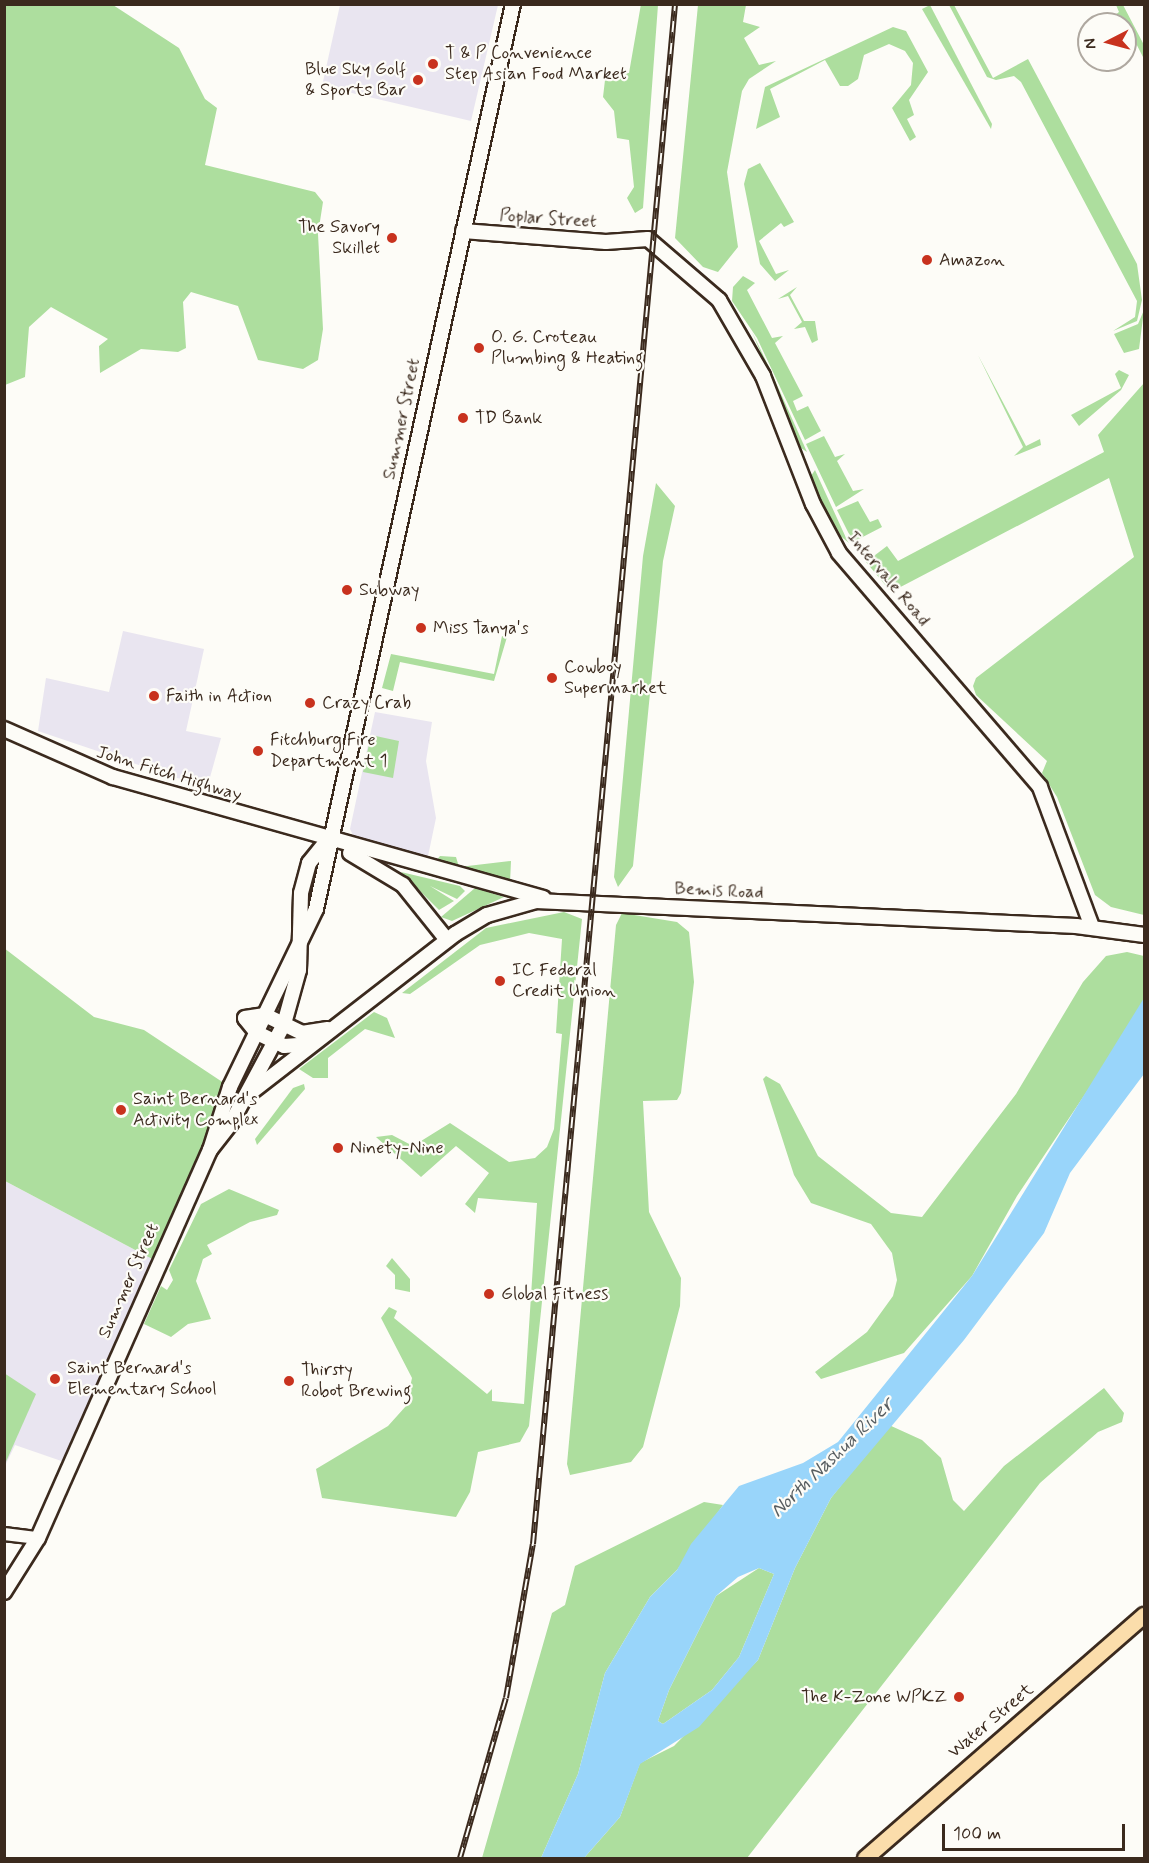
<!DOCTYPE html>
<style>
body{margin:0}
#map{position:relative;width:1149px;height:1863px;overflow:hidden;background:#fdfcf7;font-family:Mynerve,sans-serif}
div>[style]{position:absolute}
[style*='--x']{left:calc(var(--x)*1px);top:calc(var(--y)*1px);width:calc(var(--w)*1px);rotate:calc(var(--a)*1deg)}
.built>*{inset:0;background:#e9e5f0}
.green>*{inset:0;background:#adde9e}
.water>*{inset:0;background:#99d5fa}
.roads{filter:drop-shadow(2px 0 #3b2a1e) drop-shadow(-2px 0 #3b2a1e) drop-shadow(0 2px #3b2a1e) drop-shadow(0 -2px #3b2a1e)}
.tertiary>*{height:12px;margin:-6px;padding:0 6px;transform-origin:6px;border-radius:6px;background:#fdfcf7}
.secondary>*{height:14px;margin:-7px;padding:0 7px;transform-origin:7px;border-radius:7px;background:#fdfcf7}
.trunk>*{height:15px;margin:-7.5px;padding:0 7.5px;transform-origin:7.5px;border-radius:7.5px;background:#fbddab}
.rail>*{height:6px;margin-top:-3px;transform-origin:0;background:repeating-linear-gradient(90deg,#fdfcf7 0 11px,#3b2a1e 0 22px);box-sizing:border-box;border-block:2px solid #3b2a1e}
.dots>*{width:16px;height:16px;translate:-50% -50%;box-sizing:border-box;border:3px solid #fdfcf7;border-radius:50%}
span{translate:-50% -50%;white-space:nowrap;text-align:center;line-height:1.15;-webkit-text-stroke:4.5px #fdfcf7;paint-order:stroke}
.poi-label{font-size:18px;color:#3b2a1e}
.left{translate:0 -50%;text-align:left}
.right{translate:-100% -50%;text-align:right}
.street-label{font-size:18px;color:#3b2a1e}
.water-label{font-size:20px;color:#575d60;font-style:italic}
.frame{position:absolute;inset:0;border:6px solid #3b2a1e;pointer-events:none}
.north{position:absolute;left:1077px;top:12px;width:60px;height:60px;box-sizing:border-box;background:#fdfcf7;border:2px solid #afa8a0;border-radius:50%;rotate:264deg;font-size:16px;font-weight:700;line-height:24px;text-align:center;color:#3b2a1e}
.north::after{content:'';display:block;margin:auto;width:21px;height:27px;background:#c8321e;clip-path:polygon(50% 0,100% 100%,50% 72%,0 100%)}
.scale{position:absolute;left:942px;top:1824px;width:183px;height:27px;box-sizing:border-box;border:3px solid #3b2a1e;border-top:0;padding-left:8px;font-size:18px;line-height:21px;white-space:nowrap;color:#3b2a1e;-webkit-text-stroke:4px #fdfcf7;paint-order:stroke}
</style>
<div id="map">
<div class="built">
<i style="clip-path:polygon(340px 5px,498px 5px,471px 121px,322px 86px)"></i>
<i style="clip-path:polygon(123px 631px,204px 649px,186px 731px,221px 738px,207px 788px,38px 731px,46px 678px,109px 692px)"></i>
<i style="clip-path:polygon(375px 712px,432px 722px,426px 761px,436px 818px,427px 861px,354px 837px,350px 829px)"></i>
<i style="clip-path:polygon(5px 1181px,156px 1261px,70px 1464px,15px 1445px,5px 1466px)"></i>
</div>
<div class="green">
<i style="clip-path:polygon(5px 4px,113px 5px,179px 48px,205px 99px,217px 108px,205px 165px,315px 192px,323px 202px,318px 234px,323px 329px,318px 360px,303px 369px,258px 360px,238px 306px,191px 292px,183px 302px,186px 348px,178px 352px,141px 349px,100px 373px,99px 346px,108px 339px,51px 307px,29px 327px,25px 377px,5px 385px)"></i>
<i style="clip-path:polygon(641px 4px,658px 5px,643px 208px,635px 213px,627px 198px,634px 187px,629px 140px,617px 138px,614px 111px,603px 97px,605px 80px,614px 71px,629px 73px)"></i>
<i style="clip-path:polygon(698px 5px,746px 5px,743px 22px,760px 27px,744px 38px,759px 65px,776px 61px,749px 79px,742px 91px,727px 172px,738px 247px,718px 272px,703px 267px,675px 238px)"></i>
<i style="clip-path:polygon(930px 5px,992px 124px,991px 129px,922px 9px)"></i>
<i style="clip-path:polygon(949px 5px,954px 5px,993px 78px,1028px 59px,1137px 264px,1142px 300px,1137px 321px,1113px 331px,1135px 317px,1137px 301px,1021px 82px,1014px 76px,996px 80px,987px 77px)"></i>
<i style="clip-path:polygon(1116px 5px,1123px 5px,1144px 45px,1144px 59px,1122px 16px,1106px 22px,1119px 12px)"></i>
<i style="clip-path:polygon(893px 27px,906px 31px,928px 72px,909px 100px,914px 115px,907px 119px,916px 137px,910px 141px,892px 108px,911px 85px,913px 63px,905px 51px,889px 44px,864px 55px,858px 79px,848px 86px,840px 86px,825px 60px,770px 89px,780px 117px,756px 129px,765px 87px)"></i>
<i style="clip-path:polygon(760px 163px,794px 222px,784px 227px,781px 223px,759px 241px,776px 274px,789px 270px,775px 281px,760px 264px,744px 184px,748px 169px)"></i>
<i style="clip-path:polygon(743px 276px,755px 283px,747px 290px,772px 338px,783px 336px,775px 343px,803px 396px,793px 401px,797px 411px,808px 406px,821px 431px,805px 440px,757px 338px,732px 301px,733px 287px)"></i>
<i style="clip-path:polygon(797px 287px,790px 295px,804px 321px,815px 321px,818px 340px,812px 343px,805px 327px,794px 329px,802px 322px,788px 296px,778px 299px)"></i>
<i style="clip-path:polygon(1144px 310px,1139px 349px,1124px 353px,1114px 334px,1138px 324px)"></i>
<i style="clip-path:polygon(752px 332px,768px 365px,807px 452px,801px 448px)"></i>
<i style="clip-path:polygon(978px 355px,1026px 446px,1040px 439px,1041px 445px,1014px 456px,1023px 447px)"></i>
<i style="clip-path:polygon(1119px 370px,1129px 375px,1121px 390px,1079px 426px,1071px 415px,1121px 388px,1115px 374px)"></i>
<i style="clip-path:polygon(1144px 383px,1144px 915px,1111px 907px,1095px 895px,1057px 797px,1042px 773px,1047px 761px,976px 695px,973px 686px,976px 678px,1134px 557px,1109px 478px,891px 592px,866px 562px,887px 546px,898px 561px,1104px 452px,1098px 435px)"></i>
<i style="clip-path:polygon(824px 436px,835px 457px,845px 454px,837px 461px,853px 491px,864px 489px,836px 507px,806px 444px)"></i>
<i style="clip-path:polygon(815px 470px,847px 540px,849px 543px,838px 534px,816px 494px,811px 476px)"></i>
<i style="clip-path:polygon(656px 483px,675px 506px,663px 561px,633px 866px,618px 887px,614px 877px,643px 556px)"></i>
<i style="clip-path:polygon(858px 501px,870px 522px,878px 519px,882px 527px,853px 542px,837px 510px)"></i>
<i style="clip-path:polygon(502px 636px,507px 637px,494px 681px,400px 662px,393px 691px,382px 688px,391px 654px,494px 674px)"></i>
<i style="clip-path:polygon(371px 735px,399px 741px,393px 778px,363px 772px)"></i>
<i style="clip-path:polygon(440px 856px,456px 857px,459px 867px,511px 861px,510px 883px,435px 862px)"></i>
<i style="clip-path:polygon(401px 872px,460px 886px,465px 891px,457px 899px,430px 886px,454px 901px,439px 910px)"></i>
<i style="clip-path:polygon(475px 888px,504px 897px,452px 921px,441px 917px)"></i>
<i style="clip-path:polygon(564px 912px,582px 919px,529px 1426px,520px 1442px,478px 1452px,470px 1492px,456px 1517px,322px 1498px,316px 1469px,388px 1426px,406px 1406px,412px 1378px,381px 1318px,389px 1307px,397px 1311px,394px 1318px,487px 1394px,492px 1389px,492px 1401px,524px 1404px,537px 1203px,478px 1198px,475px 1213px,465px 1204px,489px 1173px,456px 1146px,421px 1177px,376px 1137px,392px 1135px,413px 1146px,450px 1123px,509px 1162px,535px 1158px,547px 1147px,554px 1129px,562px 1034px,556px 1033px,562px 939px,529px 933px,480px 945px,410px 994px,402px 993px,486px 928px)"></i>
<i style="clip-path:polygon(622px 913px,677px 922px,689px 932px,694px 982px,681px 1093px,677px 1100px,643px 1101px,649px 1212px,681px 1278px,680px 1306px,643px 1447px,631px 1462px,570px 1475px,567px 1464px,616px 925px)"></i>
<i style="clip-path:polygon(4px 948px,94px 1017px,144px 1030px,245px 1097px,156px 1261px,5px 1181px)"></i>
<i style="clip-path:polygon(1127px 952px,1144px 956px,1144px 998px,1134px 1021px,1017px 1196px,972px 1276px,904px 1353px,821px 1379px,815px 1372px,867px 1332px,893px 1296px,897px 1280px,892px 1253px,871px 1224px,811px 1203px,794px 1175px,763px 1079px,766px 1076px,780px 1084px,818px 1156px,891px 1213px,922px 1217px,1016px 1094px,1083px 982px,1106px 956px)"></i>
<i style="clip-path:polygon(374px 1012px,387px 1018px,395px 1038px,365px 1029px,328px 1058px,328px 1078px,313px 1078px,299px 1069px)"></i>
<i style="clip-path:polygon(304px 1084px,305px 1089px,257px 1145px,255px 1139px,293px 1088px)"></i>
<i style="clip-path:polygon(229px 1189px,279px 1210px,277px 1215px,250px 1222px,207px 1245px,212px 1254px,203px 1259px,196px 1281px,211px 1319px,188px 1324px,171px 1337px,144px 1324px,161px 1286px,167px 1290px,173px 1280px,169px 1270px,201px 1204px)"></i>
<i style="clip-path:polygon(392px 1258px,410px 1279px,410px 1292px,395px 1289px,395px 1275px,386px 1266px)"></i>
<i style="clip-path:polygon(4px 1373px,36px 1394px,5px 1464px,4px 1464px)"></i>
<i style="clip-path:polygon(1104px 1388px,1124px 1413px,1122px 1422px,1098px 1432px,1040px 1483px,747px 1858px,584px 1858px,620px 1817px,640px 1763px,674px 1746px,758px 1660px,795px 1568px,831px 1498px,889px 1425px,922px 1440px,941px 1458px,953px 1500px,964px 1511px,1004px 1466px)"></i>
<i style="clip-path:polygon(704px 1502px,723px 1505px,677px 1570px,650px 1597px,605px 1673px,578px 1774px,541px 1858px,482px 1858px,552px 1613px,565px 1605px,575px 1566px)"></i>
<i style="clip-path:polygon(759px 1568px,774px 1574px,739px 1657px,712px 1690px,663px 1724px,658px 1721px,669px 1690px,716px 1596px)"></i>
</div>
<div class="water">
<i style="clip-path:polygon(evenodd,1144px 998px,1144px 1074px,1070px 1173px,1044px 1233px,964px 1340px,831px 1498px,795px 1568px,758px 1660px,699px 1727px,640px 1764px,620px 1817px,584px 1858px,541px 1858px,578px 1774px,605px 1673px,650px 1597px,677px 1570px,691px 1544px,739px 1486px,803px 1463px,838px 1442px,972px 1276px,1144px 998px,759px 1568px,774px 1574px,739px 1657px,712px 1690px,663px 1724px,658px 1721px,669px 1690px,716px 1596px,738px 1577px,759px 1568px)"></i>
</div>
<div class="roads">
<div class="tertiary">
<i style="--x:4;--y:1534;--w:34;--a:7"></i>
</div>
<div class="secondary">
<i style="--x:463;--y:231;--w:143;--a:4.4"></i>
<i style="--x:606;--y:242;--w:42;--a:-4.1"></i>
<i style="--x:648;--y:239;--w:94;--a:40.7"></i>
<i style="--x:719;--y:300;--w:88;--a:59.9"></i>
<i style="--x:763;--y:376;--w:137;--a:68.7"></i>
<i style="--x:813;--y:504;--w:55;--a:62"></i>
<i style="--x:839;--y:553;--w:308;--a:49.3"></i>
<i style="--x:1040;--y:787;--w:149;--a:69.6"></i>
<i style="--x:4;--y:729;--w:119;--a:23.8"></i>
<i style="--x:113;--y:777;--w:447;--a:15.7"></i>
<i style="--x:350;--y:853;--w:62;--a:31.1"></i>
<i style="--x:403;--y:885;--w:70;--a:51.3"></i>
<i style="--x:312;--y:1044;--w:28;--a:176"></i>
<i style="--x:284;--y:1046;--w:30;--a:-154"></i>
<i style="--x:257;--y:1033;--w:19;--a:-129"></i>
<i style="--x:245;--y:1018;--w:20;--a:-9"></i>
<i style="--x:265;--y:1015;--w:41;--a:25.9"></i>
<i style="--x:302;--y:1033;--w:26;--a:-9"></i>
<i style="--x:245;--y:1097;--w:266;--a:-37.8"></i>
<i style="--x:455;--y:934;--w:37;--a:-31"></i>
<i style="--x:487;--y:915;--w:51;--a:-15.9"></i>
<i style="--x:536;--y:901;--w:541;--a:2.65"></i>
<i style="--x:1076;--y:926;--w:69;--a:7.5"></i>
<i style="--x:210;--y:1150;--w:66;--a:-72.4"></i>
<i style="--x:230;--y:1087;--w:198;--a:-64.2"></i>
<i style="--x:316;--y:909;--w:926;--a:-77.72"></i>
<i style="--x:4;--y:1592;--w:64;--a:-57.8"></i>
<i style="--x:38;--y:1538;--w:424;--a:-66.1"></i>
<i style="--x:210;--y:1150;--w:34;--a:-52"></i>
<i style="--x:231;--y:1123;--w:112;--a:-61.8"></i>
<i style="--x:284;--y:1024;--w:56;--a:-74.5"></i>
<i style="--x:299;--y:970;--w:77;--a:-88.5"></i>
<i style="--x:301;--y:893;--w:31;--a:-75"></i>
<i style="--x:309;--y:863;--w:28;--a:-51"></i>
</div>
<div class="trunk">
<i style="--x:865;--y:1858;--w:370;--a:-41.1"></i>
</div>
</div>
<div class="rail">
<i style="--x:460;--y:1858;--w:166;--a:-74"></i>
<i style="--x:506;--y:1698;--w:156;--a:-80.1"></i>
<i style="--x:533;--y:1544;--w:1547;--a:-84.73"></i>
</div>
<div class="dots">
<i style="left:433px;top:64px;background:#c8321e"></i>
<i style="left:418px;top:80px;background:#c8321e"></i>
<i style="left:392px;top:238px;background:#c8321e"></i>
<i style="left:927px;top:260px;background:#c8321e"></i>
<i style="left:479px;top:348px;background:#c8321e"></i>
<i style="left:463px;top:418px;background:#c8321e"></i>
<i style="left:347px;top:590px;background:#c8321e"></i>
<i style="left:421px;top:628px;background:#c8321e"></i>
<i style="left:552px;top:678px;background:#c8321e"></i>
<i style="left:154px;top:696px;background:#c8321e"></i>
<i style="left:310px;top:703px;background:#c8321e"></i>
<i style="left:258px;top:751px;background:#c8321e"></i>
<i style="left:500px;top:981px;background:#c8321e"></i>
<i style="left:121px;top:1110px;background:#c8321e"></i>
<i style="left:338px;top:1148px;background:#c8321e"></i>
<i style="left:489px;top:1294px;background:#c8321e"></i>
<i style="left:55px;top:1379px;background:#c8321e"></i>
<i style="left:289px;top:1381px;background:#c8321e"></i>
<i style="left:959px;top:1697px;background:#c8321e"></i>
</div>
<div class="poi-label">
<span class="left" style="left:445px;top:64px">T &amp; P Convenience<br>Step Asian Food Market</span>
<span class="right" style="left:406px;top:80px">Blue Sky Golf<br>&amp; Sports Bar</span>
<span class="right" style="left:380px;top:238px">The Savory<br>Skillet</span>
<span class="left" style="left:939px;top:260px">Amazon</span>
<span class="left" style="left:491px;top:348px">O. G. Croteau<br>Plumbing &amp; Heating</span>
<span class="left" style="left:475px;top:418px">TD Bank</span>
<span class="left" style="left:359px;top:590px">Subway</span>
<span class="left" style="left:433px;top:628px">Miss Tanya's</span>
<span class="left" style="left:564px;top:678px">Cowboy<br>Supermarket</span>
<span class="left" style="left:166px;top:696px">Faith in Action</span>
<span class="left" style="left:322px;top:703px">Crazy Crab</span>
<span class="left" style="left:270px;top:751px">Fitchburg Fire<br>Department 1</span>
<span class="left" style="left:512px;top:981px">IC Federal<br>Credit Union</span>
<span class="left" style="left:133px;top:1110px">Saint Bernard's<br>Activity Complex</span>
<span class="left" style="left:350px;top:1148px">Ninety-Nine</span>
<span class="left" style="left:501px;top:1294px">Global Fitness</span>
<span class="left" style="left:67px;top:1379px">Saint Bernard's<br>Elementary School</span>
<span class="left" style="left:301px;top:1381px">Thirsty<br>Robot Brewing</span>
<span class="right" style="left:947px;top:1697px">The K-Zone WPKZ</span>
</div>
<div class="street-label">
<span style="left:548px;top:219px;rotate:4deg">Poplar Street</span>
<span style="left:402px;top:419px;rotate:-78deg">Summer Street</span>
<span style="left:888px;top:579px;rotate:50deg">Intervale Road</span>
<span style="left:169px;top:774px;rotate:17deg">John Fitch Highway</span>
<span style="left:719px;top:891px;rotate:3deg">Bemis Road</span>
<span style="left:129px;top:1281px;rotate:-66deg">Summer Street</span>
<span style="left:991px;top:1721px;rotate:-40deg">Water Street</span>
</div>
<div class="water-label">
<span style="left:832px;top:1458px;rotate:-44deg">North Nashua River</span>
</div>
<div class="frame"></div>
<div class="north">N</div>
<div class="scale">100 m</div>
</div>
